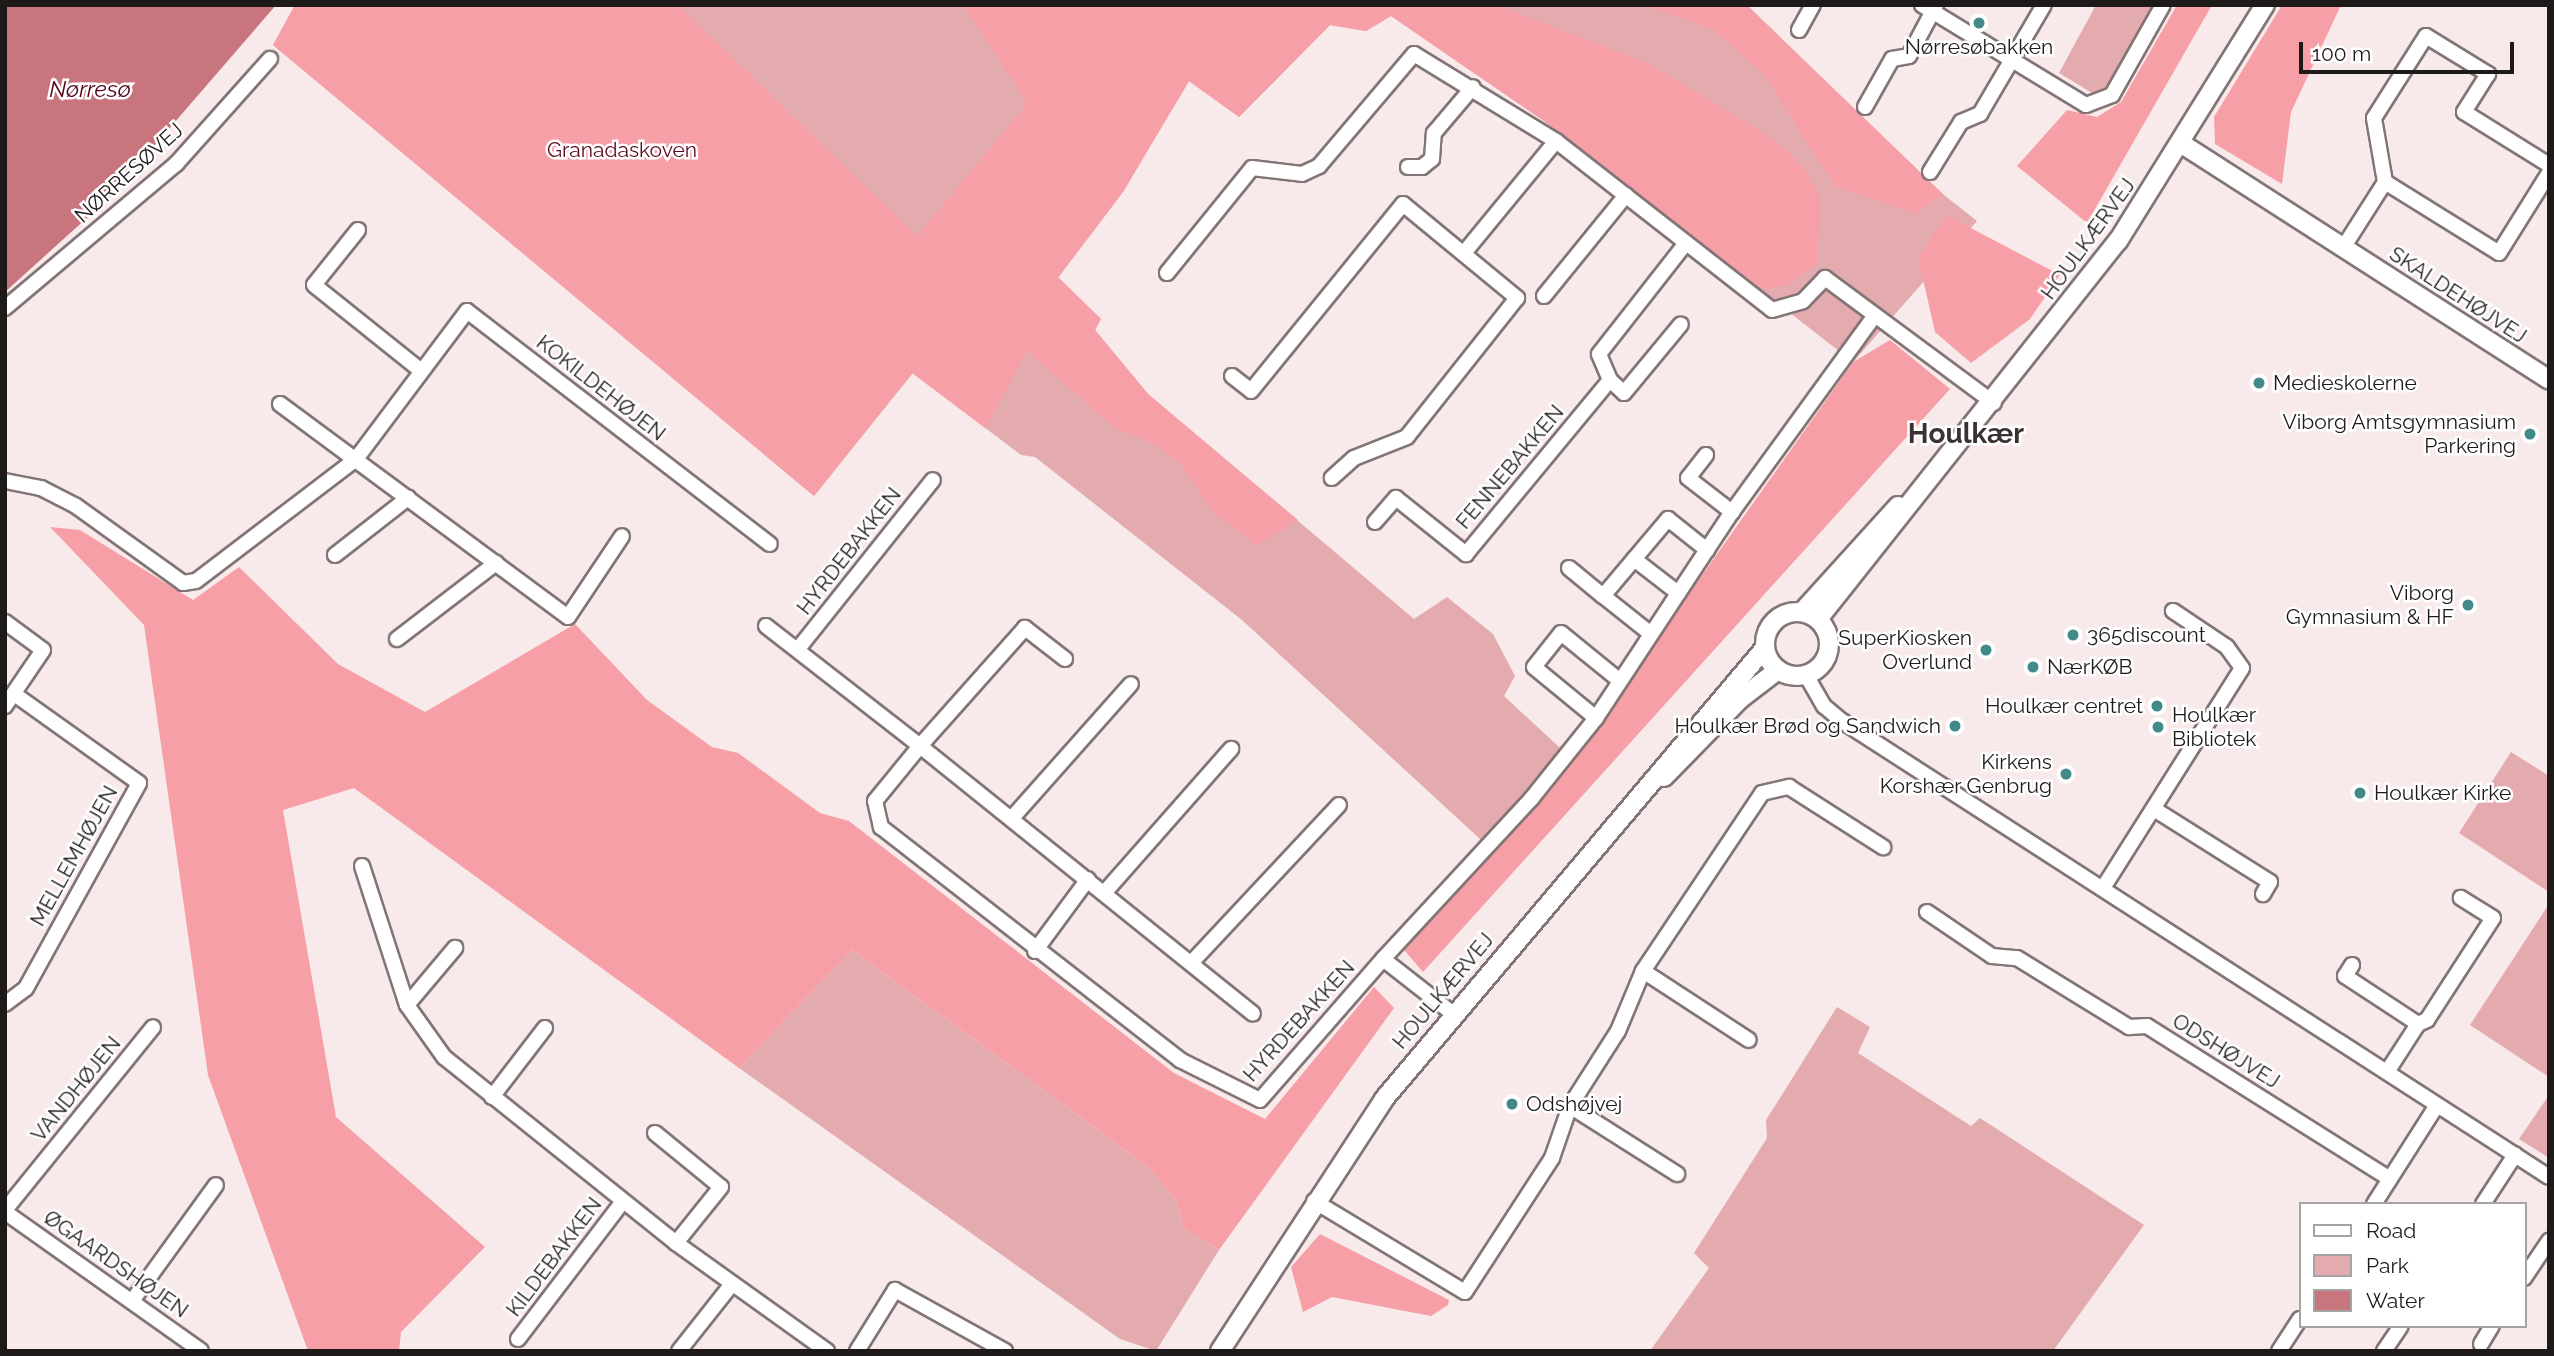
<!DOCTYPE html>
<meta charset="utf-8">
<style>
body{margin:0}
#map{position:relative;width:2554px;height:1356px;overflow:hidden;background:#f8e9ea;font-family:Raleway,sans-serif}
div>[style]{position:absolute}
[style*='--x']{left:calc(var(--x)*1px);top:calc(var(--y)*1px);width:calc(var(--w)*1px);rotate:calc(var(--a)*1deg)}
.green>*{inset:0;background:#e4abaf}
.forest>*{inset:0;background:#f79fa7}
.water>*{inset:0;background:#c9757e}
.roads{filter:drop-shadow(2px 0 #837576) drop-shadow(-2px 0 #837576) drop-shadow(0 2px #837576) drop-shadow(0 -2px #837576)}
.minor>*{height:14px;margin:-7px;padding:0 7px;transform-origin:7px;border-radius:7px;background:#fff}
.tertiary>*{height:18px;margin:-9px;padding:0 9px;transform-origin:9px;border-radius:9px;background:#fff}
.tertiary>.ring{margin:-9px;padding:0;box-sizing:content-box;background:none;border:18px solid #fff;border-radius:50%}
.dots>*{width:19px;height:19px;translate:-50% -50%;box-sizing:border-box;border:4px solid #fff;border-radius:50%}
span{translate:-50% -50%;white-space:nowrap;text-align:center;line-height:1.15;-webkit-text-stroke:5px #fff;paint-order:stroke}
.poi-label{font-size:21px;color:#1f1a1a}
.left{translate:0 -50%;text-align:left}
.right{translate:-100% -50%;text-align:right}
.park-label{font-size:21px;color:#5a0c1f}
.street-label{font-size:21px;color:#1f1a1a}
.water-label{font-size:23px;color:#520319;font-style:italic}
.district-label{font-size:28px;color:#3c3131;font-weight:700}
.frame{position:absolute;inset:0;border:7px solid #1f1a1a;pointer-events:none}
.legend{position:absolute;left:2299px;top:1202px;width:228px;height:126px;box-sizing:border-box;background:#fff;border:2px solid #a5a3a3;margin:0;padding:9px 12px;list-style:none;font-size:21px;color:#1f1a1a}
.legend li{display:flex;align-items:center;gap:14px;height:35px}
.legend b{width:35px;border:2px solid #a5a3a3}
.scale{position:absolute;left:2299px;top:42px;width:215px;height:32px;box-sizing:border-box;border:4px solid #1f1a1a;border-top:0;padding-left:9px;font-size:21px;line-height:24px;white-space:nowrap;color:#1f1a1a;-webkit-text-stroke:5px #fff;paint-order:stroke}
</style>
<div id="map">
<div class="green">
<i style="clip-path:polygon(295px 5px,1747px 5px,1906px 165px,1977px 221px,1853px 362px,1544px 121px,1391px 16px,1366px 31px,1330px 25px,1239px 117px,1189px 81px,1123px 192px,1058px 278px,1101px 319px,1095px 330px,1148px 394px,1414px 619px,1447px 597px,1493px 634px,1515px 676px,1504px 696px,1572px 759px,1492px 850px,1242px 620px,1035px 457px,1021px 455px,913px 373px,814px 496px,273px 45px)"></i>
<i style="clip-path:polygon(2096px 5px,2158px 5px,2113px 84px,2097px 96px,2059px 73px)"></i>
<i style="clip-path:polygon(2511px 752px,2549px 776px,2549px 892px,2459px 833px)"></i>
<i style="clip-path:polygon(2549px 904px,2549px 1077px,2470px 1025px)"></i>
<i style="clip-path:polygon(852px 950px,1147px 1166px,1176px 1200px,1184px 1229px,1219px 1250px,1156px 1351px,1120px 1339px,739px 1068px)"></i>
<i style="clip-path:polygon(1837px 1007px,1870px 1027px,1858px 1053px,1971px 1126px,1980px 1118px,2144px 1225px,2053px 1351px,1650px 1351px,1709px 1268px,1694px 1253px,1767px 1138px,1766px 1120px)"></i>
<i style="clip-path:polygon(2549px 1095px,2549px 1158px,2519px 1139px)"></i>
</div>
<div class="forest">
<i style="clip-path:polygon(295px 5px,678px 5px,917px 236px,1027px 104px,964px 5px,1497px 5px,1650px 64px,1768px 135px,1802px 165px,1820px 197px,1817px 264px,1788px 285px,1760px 290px,1544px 121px,1391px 16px,1366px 31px,1330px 25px,1239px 117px,1189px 81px,1123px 192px,1058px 277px,1101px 319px,1095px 330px,1148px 394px,1298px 520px,1257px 545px,1216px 515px,1181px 465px,1157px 445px,1115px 428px,1027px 351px,985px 428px,912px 373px,814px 496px,273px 45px)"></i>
<i style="clip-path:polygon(1644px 5px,1747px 5px,1943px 194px,1915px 214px,1835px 186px,1764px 75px,1714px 30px)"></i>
<i style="clip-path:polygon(2177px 5px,2212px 5px,2087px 223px,2017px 166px,2067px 110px,2097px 117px,2121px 102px)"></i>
<i style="clip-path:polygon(2282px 5px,2341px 5px,2291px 112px,2282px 184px,2215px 144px,2214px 117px)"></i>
<i style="clip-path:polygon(1946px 215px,2060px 275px,2030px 319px,1971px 363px,1935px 332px,1918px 257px)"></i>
<i style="clip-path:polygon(1890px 340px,1950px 389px,1423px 972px,1404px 950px,1572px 759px,1853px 362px)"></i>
<i style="clip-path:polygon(50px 527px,80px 530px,193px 600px,239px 567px,338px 664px,425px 712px,575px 624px,647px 700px,712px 747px,738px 753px,820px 813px,849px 821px,1174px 1073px,1265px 1119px,1374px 987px,1394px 1008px,1219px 1250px,1184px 1229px,1176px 1200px,1147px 1166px,852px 950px,739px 1068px,354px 788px,283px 810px,336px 1117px,485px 1247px,401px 1332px,399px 1351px,308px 1351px,208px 1075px,144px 625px)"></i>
<i style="clip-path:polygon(1320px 1234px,1449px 1300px,1448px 1305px,1431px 1316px,1332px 1297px,1303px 1312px,1291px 1267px)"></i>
</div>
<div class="water">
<i style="clip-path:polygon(5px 5px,276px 5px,110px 197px,5px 292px)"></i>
</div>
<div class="roads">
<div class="minor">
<i style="--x:1922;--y:5;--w:192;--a:31.4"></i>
<i style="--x:2086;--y:105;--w:28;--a:-21"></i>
<i style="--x:2112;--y:95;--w:103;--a:-60.5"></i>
<i style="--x:1799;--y:30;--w:29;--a:-61"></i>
<i style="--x:1865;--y:107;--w:55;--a:-60.6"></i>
<i style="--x:1892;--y:59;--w:17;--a:-10"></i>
<i style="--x:1909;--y:56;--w:58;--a:-62.1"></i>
<i style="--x:1408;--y:167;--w:14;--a:0"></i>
<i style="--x:1422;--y:167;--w:13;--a:-39"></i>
<i style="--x:1432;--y:159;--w:26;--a:-86"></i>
<i style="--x:1434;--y:133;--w:60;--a:-49.7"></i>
<i style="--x:1930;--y:172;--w:59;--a:-58.2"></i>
<i style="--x:1961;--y:122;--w:21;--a:-23"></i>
<i style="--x:1980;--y:114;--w:126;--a:-59.6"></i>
<i style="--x:2385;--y:182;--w:134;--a:31.9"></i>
<i style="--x:2499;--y:253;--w:94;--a:-58"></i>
<i style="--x:358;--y:230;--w:70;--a:128.7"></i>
<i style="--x:314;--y:285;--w:136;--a:38.7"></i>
<i style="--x:2343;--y:248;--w:78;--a:-57.5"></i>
<i style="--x:2385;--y:182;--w:65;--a:-99.8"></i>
<i style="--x:2374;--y:118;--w:97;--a:-57.6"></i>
<i style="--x:2426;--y:36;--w:73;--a:31.5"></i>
<i style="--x:2488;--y:74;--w:45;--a:122.3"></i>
<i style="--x:2464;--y:112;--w:100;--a:31.9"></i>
<i style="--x:1464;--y:253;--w:145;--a:-50.6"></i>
<i style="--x:1167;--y:273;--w:135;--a:-51"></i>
<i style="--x:1252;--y:168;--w:50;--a:6.8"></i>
<i style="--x:1302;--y:174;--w:19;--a:-25"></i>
<i style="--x:1319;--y:166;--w:147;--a:-49.7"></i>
<i style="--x:1414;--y:54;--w:167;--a:31.5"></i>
<i style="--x:1556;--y:141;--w:274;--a:38"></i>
<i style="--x:1772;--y:310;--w:32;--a:-16"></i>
<i style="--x:1803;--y:301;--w:32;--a:-46"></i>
<i style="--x:1825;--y:278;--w:210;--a:36.5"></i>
<i style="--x:1544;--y:296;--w:130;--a:-50.9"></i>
<i style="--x:5;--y:308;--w:224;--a:-40.1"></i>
<i style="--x:176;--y:164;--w:141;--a:-48.2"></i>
<i style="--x:1232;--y:376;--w:24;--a:38"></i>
<i style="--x:1251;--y:391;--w:241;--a:-50.9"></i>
<i style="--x:1403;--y:204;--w:148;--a:39.5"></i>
<i style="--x:1517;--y:298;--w:177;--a:128.4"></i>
<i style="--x:1407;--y:437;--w:57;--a:158.4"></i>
<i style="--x:1354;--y:458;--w:30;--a:138"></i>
<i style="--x:1610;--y:380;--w:19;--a:43"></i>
<i style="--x:1624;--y:393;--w:89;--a:-50.4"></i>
<i style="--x:280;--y:404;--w:358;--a:36.5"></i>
<i style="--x:568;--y:617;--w:97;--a:-56.3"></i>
<i style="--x:1706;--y:455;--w:29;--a:128"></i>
<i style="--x:1688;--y:478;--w:56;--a:37.7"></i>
<i style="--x:5;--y:481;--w:37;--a:11"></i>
<i style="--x:41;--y:488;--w:39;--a:27"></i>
<i style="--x:76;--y:506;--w:132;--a:35.7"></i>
<i style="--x:183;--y:583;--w:13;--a:-9"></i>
<i style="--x:196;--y:581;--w:201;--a:-37.3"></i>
<i style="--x:356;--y:459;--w:185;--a:-53.1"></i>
<i style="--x:467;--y:311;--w:382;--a:37.6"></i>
<i style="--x:1375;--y:522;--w:32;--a:-49"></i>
<i style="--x:1396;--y:498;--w:90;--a:38.7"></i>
<i style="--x:1466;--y:554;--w:226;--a:-50.4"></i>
<i style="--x:1610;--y:380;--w:28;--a:-113"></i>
<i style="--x:1599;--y:354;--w:141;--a:-51.9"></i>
<i style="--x:335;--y:555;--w:93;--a:-38"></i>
<i style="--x:1634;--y:559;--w:56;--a:37.7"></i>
<i style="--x:1569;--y:568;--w:44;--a:39.5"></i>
<i style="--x:5;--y:622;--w:47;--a:36.4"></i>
<i style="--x:43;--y:650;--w:68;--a:124.2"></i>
<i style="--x:766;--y:626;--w:195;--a:37.9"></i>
<i style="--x:920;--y:746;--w:71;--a:129.3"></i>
<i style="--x:875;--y:801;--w:27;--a:77"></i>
<i style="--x:881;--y:827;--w:379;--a:37.9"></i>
<i style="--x:1180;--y:1060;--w:89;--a:26.6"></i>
<i style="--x:1260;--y:1100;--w:187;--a:-48.9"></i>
<i style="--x:1383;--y:959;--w:88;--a:38"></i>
<i style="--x:1651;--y:634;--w:61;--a:-141.6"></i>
<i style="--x:1603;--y:596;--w:101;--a:-49.8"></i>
<i style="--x:1668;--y:519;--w:50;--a:38.5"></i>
<i style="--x:397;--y:639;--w:125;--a:-37.5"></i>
<i style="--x:798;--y:649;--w:216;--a:-51.4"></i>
<i style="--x:1065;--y:659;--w:51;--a:-142.2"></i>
<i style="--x:1025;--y:628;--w:158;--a:131.7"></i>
<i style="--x:920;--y:746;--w:427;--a:38.8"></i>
<i style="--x:1806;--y:675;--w:36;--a:60"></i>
<i style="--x:1824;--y:706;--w:23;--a:40"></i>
<i style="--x:1842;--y:721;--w:841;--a:32.82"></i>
<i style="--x:1596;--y:718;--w:80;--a:-140.6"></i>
<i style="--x:1534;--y:667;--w:43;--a:-51.5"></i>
<i style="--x:1561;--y:633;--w:76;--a:39.1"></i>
<i style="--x:2154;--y:809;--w:137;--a:32.2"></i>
<i style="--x:2270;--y:882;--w:14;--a:120"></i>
<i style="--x:1012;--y:818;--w:179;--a:-48.4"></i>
<i style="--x:362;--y:866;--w:146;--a:72.1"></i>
<i style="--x:407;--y:1005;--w:64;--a:54.6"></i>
<i style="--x:444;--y:1057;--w:297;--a:38.7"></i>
<i style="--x:676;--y:1243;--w:186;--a:35.6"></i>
<i style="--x:2103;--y:888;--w:260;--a:-57.7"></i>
<i style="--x:2242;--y:668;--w:26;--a:-126"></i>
<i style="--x:2227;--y:647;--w:65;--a:-146.3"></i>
<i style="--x:1105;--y:892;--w:191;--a:-48.6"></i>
<i style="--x:1927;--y:912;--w:78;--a:34.1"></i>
<i style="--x:1992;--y:956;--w:25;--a:5"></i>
<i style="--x:2017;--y:958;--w:132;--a:31.6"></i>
<i style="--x:2129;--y:1027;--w:18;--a:-3"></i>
<i style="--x:2147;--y:1026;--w:287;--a:32.2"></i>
<i style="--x:1035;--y:951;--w:89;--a:-53.6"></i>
<i style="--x:1383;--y:959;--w:219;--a:-47.2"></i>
<i style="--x:1532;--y:798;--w:102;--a:-51.3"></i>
<i style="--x:1596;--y:718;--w:247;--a:-56.6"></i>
<i style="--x:1732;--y:512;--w:243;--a:-54"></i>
<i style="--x:1192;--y:962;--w:215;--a:-46.9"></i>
<i style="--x:2352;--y:965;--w:13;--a:122"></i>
<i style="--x:2345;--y:976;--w:87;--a:33.3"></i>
<i style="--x:2418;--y:1024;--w:57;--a:122.9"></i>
<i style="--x:1643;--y:971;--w:126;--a:33.1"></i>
<i style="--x:5;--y:1004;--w:26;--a:-37"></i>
<i style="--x:26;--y:988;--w:234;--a:-61.1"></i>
<i style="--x:139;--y:783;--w:153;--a:-144.5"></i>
<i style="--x:407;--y:1005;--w:75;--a:-49.9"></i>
<i style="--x:2418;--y:1024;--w:10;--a:-24"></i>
<i style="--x:2427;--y:1020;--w:121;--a:-57.1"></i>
<i style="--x:2493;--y:918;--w:38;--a:-148"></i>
<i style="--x:492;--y:1097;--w:87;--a:-52.5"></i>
<i style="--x:1570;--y:1106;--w:127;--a:32.4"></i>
<i style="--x:655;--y:1133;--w:85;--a:39.3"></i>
<i style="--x:721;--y:1187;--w:72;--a:128.8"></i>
<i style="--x:1314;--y:1201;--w:176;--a:31.1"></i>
<i style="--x:1465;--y:1292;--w:160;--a:-57"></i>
<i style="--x:1552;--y:1158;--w:55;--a:-70.9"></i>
<i style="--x:1570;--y:1106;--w:89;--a:-57.4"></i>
<i style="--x:1618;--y:1031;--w:65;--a:-67.4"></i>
<i style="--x:1643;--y:971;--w:214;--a:-56.2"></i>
<i style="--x:1762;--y:793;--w:28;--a:-13"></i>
<i style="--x:1789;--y:787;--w:112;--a:32.6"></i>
<i style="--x:2374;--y:1204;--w:117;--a:-57.5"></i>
<i style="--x:2483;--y:1204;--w:59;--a:-56.9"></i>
<i style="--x:5;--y:1210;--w:235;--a:-51"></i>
<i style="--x:5;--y:1212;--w:240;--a:35.3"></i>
<i style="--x:2524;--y:1278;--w:45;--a:-56"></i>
<i style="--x:132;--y:1301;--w:143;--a:-54.1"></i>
<i style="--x:518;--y:1339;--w:173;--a:-52.7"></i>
<i style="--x:2481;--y:1344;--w:21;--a:-59"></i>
<i style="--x:679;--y:1351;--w:85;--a:-51.7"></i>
<i style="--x:857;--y:1351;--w:72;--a:-58.1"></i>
<i style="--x:895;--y:1290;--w:126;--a:29"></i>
<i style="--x:2279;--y:1351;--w:38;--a:-57"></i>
<i style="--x:2384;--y:1351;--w:30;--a:-56"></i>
</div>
<div class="tertiary">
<i style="--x:2182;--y:144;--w:436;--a:32.7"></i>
<i class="ring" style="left:1765px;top:612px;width:46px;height:46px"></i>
<i style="--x:1802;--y:612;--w:143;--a:-47.8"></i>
<i style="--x:1818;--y:619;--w:483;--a:-51.6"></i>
<i style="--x:2118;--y:241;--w:278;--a:-58.1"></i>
<i style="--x:1664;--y:777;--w:109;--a:-45.7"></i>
<i style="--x:1740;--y:699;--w:48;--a:-37.3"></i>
<i style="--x:1220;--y:1351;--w:301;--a:-56.9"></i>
<i style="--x:1384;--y:1099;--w:590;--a:-49.81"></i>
</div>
</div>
<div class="dots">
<i style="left:1979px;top:23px;background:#428a88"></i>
<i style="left:2259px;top:383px;background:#428a88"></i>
<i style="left:2530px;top:434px;background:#428a88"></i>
<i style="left:2468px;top:605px;background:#428a88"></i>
<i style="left:2073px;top:635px;background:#428a88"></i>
<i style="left:1986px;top:650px;background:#428a88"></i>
<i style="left:2033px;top:667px;background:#428a88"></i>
<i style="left:2157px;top:706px;background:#428a88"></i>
<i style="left:1955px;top:726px;background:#428a88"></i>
<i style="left:2158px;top:727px;background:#428a88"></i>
<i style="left:2066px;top:774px;background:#428a88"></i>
<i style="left:2360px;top:793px;background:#428a88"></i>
<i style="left:1512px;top:1104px;background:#428a88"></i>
</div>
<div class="poi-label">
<span style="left:1979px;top:47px">Nørresøbakken</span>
<span class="left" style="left:2273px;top:383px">Medieskolerne</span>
<span class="right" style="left:2516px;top:434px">Viborg Amtsgymnasium<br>Parkering</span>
<span class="right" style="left:2454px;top:605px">Viborg<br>Gymnasium &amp; HF</span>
<span class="left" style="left:2087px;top:635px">365discount</span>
<span class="right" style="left:1972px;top:650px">SuperKiosken<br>Overlund</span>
<span class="left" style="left:2047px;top:667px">NærKØB</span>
<span class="right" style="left:2143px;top:706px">Houlkær centret</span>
<span class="left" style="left:2172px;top:727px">Houlkær<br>Bibliotek</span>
<span class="right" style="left:1941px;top:726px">Houlkær Brød og Sandwich</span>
<span class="right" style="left:2052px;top:774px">Kirkens<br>Korshær Genbrug</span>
<span class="left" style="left:2374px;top:793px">Houlkær Kirke</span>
<span class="left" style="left:1526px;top:1104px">Odshøjvej</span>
</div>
<div class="park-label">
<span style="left:622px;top:150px">Granadaskoven</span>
</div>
<div class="street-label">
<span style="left:129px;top:173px;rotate:-42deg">NØRRESØVEJ</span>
<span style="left:2088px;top:239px;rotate:-54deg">HOULKÆRVEJ</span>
<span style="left:2458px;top:295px;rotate:33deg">SKALDEHØJVEJ</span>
<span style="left:601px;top:388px;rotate:38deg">KOKILDEHØJEN</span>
<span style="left:1510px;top:467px;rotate:-50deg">FENNEBAKKEN</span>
<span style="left:849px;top:551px;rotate:-52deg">HYRDEBAKKEN</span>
<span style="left:74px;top:856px;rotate:-61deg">MELLEMHØJEN</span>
<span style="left:1443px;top:991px;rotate:-50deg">HOULKÆRVEJ</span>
<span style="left:1299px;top:1021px;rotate:-48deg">HYRDEBAKKEN</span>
<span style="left:2226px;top:1051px;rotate:32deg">ODSHØJVEJ</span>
<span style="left:76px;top:1089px;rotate:-51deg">VANDHØJEN</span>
<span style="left:554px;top:1257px;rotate:-53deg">KILDEBAKKEN</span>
<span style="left:116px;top:1264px;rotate:35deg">ØGAARDSHØJEN</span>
</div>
<div class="water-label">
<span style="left:90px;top:89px">Nørresø</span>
</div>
<div class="district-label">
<span style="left:1966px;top:434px">Houlkær</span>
</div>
<div class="frame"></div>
<ul class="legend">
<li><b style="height:9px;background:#fff"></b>Road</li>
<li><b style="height:19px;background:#e4abaf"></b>Park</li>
<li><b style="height:19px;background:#c9757e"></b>Water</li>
</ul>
<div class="scale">100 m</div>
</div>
